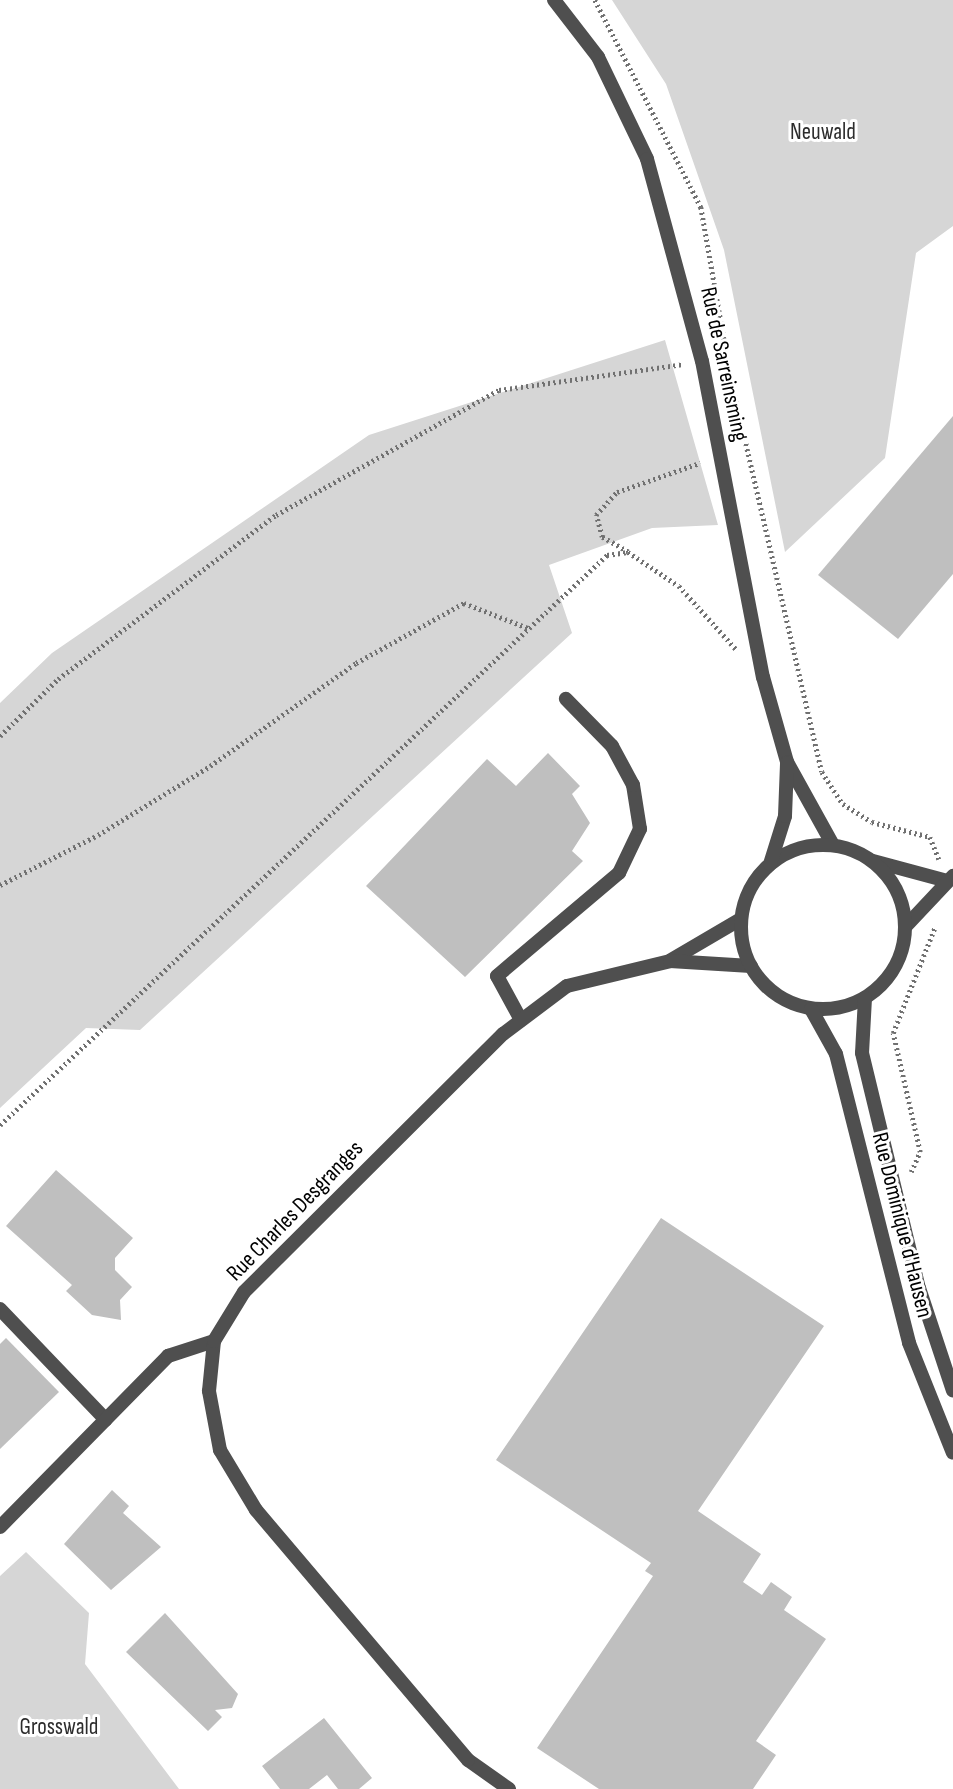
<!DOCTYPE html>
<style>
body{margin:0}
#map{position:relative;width:953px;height:1789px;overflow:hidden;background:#fff;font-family:"Sofia Sans Condensed",sans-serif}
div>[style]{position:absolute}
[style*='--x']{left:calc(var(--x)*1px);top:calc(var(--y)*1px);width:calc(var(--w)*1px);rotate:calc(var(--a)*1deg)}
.green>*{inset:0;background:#d6d6d6}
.building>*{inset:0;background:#bfbfbf}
.path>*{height:4.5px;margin-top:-2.25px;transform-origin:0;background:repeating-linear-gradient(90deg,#717171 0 2px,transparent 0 5.5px)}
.service>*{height:14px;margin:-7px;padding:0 7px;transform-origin:7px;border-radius:7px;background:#4f4f4f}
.minor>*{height:14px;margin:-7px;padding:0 7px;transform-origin:7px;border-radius:7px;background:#4f4f4f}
.tertiary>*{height:14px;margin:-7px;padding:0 7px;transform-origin:7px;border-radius:7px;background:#4f4f4f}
.tertiary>.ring{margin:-7px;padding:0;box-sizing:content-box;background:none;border:14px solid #4f4f4f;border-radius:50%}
span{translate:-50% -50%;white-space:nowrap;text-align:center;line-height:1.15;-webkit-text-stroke:6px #fff;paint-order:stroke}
.park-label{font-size:23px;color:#2d2d2d}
.street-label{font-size:23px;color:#000}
</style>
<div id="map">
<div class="green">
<i style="clip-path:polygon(612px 0,953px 0,953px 226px,916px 253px,885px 458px,785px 552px,724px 250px,666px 84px)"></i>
<i style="clip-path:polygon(665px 340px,718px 525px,652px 528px,549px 565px,572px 633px,140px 1030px,86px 1028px,0 1108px,0 703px,52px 653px,369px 435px)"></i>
<i style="clip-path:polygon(26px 1552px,89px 1613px,85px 1664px,179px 1789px,0 1789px,0 1576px)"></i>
</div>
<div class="building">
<i style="clip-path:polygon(953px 416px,953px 574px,898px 639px,818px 575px)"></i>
<i style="clip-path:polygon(548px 753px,580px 786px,572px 794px,590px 823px,572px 851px,583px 861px,465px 977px,366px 886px,487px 759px,516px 786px)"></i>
<i style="clip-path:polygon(56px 1170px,133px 1238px,115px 1258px,115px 1270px,132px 1287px,120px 1300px,121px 1320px,92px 1315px,66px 1291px,72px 1285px,6px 1226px)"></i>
<i style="clip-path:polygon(661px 1218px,824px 1326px,698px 1511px,761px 1554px,743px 1582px,762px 1595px,771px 1582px,792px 1597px,784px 1610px,826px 1639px,756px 1741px,776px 1755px,753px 1789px,599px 1789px,537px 1748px,653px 1576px,645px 1571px,651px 1563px,496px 1460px)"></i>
<i style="clip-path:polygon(6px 1338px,59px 1392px,0 1449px,0 1344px)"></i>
<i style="clip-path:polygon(112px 1490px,129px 1506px,123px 1513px,161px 1547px,111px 1590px,64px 1544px)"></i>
<i style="clip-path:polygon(165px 1613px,238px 1694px,232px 1708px,215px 1710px,222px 1717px,208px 1731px,126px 1652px)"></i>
<i style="clip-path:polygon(324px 1718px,372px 1778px,359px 1789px,338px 1789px,327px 1775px,309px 1789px,280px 1789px,262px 1766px)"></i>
</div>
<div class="path">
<i style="--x:595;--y:0;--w:233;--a:62.9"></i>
<i style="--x:701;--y:207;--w:169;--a:80.1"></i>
<i style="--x:730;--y:374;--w:408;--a:77"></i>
<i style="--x:822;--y:772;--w:38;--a:57"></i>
<i style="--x:843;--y:804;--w:34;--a:32"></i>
<i style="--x:872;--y:822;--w:60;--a:14.5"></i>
<i style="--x:930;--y:837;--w:24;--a:68"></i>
<i style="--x:628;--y:552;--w:30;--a:-150"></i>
<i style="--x:602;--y:537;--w:23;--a:-105"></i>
<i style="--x:596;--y:515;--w:31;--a:-48"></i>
<i style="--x:617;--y:492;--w:88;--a:-19.3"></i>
<i style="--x:0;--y:736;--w:81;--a:-44.5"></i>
<i style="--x:58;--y:679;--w:273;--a:-37"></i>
<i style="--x:276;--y:515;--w:256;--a:-29.3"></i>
<i style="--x:499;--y:390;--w:186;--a:-8"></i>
<i style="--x:0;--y:885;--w:110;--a:-27"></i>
<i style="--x:98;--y:835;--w:132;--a:-31.6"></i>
<i style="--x:210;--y:766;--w:179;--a:-35.2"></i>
<i style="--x:356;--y:663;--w:124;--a:-29.1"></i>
<i style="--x:464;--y:603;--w:69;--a:21.3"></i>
<i style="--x:0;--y:1125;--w:833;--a:-43.2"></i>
<i style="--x:607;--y:555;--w:21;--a:-8"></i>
<i style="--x:628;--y:552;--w:61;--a:33.7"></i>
<i style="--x:679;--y:586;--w:85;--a:47.9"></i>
<i style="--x:911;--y:1172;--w:22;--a:-66"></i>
<i style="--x:920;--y:1152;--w:122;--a:-102.8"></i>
<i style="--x:893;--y:1033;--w:114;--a:-68.4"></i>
</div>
<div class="service">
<i style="--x:521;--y:1020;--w:50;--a:-118.6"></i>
<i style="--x:497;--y:976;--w:160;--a:-40.2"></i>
<i style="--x:619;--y:873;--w:49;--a:-64.5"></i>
<i style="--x:640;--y:829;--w:45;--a:-99"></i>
<i style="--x:633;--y:785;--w:44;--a:-118.3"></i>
<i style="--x:612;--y:746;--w:66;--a:-134.4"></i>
<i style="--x:0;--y:1309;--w:153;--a:46.3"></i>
<i style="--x:0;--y:1527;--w:240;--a:-45.5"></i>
<i style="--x:168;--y:1356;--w:48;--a:-18.1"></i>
</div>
<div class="minor">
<i style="--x:873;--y:861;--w:77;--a:15.1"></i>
<i style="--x:906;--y:926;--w:69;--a:-46.8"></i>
<i style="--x:671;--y:960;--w:81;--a:-30.4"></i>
<i style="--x:509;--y:1789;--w:50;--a:-144.7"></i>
<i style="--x:468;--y:1760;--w:328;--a:-130.3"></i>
<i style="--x:256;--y:1510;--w:70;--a:-121"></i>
<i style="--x:220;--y:1450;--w:60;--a:-100.6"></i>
<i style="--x:209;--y:1391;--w:50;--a:-84.3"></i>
<i style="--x:214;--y:1341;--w:57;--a:-58.5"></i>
<i style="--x:244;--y:1292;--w:366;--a:-44.9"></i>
<i style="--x:503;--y:1034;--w:80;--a:-36.9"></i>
<i style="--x:567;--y:986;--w:106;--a:-13.6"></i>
<i style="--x:670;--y:961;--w:81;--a:3.5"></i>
</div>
<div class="tertiary">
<i style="--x:554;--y:0;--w:72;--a:52.3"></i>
<i style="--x:598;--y:57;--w:113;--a:64.3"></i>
<i style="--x:647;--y:159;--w:209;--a:74.8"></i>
<i style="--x:702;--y:361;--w:322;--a:79.1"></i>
<i style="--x:763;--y:677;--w:88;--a:74.2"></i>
<i style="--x:787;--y:762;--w:95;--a:61"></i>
<i class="ring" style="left:741px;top:845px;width:150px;height:150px"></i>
<i style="--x:770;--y:864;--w:50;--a:-72.6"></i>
<i style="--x:785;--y:816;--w:53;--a:-87.8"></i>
<i style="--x:865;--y:998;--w:55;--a:93.1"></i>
<i style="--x:862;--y:1053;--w:242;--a:76.4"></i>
<i style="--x:919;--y:1288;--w:108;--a:71.7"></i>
<i style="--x:811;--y:1009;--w:51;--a:60.9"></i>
<i style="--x:836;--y:1054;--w:298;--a:75.8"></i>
<i style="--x:909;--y:1343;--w:118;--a:68.2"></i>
</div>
<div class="park-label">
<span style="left:823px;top:132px">Neuwald</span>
<span style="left:59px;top:1727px">Grosswald</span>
</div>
<div class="street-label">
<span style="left:724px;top:364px;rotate:78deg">Rue de Sarreinsming</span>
<span style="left:295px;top:1211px;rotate:-46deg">Rue Charles Desgranges</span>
<span style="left:902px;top:1225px;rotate:76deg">Rue Dominique d'Hausen</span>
</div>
</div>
